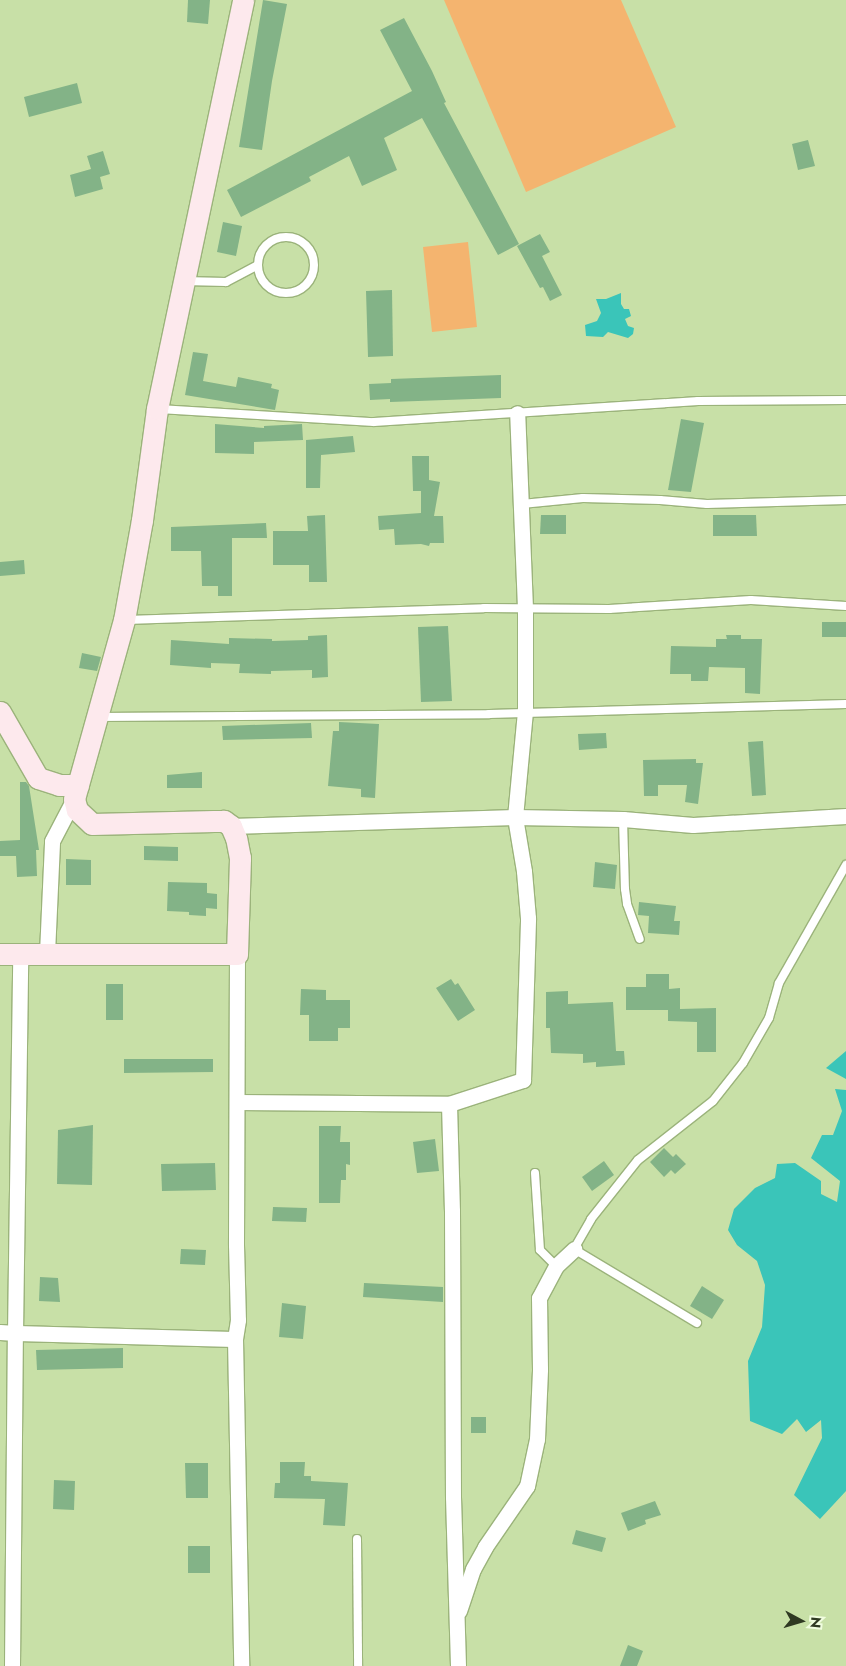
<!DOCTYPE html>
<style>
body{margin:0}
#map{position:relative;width:846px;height:1666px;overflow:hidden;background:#c8e0a7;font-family:Jost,sans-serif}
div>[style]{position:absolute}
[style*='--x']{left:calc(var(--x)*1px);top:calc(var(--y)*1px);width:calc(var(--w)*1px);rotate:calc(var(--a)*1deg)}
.green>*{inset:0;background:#f4b46f}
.water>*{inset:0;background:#3ac5b9}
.building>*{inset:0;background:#83b387}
.roads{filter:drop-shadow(1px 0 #9bb37b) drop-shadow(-1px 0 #9bb37b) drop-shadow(0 1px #9bb37b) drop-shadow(0 -1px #9bb37b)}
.lane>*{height:8px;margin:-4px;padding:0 4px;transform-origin:4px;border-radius:4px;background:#fff}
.lane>.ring{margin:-4px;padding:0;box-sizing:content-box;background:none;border:8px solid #fff;border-radius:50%}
.street>*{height:15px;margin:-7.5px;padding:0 7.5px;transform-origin:7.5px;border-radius:7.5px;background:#fff}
.secondary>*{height:21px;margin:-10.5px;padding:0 10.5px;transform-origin:10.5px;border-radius:10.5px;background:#fde9ed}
span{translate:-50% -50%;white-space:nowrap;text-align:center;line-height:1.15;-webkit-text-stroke:5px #f0fddf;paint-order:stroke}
.north{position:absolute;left:776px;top:1596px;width:50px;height:50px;-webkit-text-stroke:4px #f0fddf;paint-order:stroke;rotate:96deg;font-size:14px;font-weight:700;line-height:20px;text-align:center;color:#2f3922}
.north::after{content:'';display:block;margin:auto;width:18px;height:22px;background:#2f3922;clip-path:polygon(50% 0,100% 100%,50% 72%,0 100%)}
</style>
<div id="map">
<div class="green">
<i style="clip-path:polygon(444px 0,621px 0,676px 127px,526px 192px)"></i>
<i style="clip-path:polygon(468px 242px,477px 327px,432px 332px,423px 247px)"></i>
</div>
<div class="water">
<i style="clip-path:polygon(621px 293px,621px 304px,624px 309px,629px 309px,631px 316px,625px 319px,628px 326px,634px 328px,633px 334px,628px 338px,608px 332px,603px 337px,586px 336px,585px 325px,597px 321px,601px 313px,596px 299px,606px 299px)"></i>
<i style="clip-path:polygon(846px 1051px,846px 1079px,826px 1068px)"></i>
<i style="clip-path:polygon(835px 1089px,846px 1090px,846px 1491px,820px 1519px,794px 1495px,822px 1438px,821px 1420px,806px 1432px,797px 1419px,782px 1434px,750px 1421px,748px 1361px,762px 1327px,765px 1285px,757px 1261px,737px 1245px,728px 1230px,734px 1209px,755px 1188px,775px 1178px,777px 1164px,795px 1163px,821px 1181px,821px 1194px,837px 1202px,840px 1181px,811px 1158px,822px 1135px,833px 1135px,842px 1111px)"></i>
</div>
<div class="building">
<i style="clip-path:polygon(188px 0,210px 0,208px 24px,187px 22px)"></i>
<i style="clip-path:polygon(263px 0,287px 4px,272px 81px,262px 150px,239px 147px)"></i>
<i style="clip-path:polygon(404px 18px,432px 71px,446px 102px,444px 103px,519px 244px,498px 255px,422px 118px,384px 138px,397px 170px,362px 186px,349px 156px,309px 177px,311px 181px,241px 217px,227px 190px,412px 91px,380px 30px)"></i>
<i style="clip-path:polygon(77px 83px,82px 103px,29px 117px,24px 97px)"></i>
<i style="clip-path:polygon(808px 140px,815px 166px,798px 170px,792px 144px)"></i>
<i style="clip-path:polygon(103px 151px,110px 174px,100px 177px,103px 189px,75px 197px,70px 175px,91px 169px,87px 156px)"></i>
<i style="clip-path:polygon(223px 222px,242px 226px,236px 256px,217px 252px)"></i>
<i style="clip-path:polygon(540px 234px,550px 252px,542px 256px,562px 295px,550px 301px,543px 287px,540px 288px,517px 246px)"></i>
<i style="clip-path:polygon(392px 290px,393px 356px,368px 357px,366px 291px)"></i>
<i style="clip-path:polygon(193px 352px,208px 354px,203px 381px,236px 387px,238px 377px,272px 384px,271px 388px,279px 390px,275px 410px,185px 395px)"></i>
<i style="clip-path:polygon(501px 375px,501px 398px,390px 402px,390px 399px,370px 400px,369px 384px,391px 383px,391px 379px)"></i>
<i style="clip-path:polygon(681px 419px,704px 423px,691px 492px,668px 490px)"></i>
<i style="clip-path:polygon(215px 424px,264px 428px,264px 426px,302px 424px,303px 440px,254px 442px,254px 454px,215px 453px)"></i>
<i style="clip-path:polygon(353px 436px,355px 452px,321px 455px,320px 488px,306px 488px,306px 440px)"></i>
<i style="clip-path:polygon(412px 456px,429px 456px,429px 480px,440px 482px,434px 516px,443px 516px,444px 543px,430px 543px,429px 546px,421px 544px,395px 545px,394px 529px,379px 530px,378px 516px,421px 513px,421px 491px,413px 491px)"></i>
<i style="clip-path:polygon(325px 515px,327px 582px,309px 582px,309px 565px,273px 565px,273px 531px,308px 531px,307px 516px)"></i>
<i style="clip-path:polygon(541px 515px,566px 515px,566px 534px,540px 534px)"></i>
<i style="clip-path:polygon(713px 515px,756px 515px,757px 536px,713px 536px)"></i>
<i style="clip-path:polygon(266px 523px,267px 538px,232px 538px,232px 596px,218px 596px,218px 586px,202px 586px,201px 551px,171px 551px,171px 527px)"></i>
<i style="clip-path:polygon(24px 560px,25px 574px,0 576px,0 562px)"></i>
<i style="clip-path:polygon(822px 622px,846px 622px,846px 637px,822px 637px)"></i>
<i style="clip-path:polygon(448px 626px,452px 701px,421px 702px,418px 627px)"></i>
<i style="clip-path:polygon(327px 635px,328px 677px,312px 678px,312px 670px,271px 671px,271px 674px,239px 673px,240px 664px,211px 663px,211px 668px,170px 665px,171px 640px,229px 644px,229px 638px,272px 639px,272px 641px,308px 640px,308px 636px)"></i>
<i style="clip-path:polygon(726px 635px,741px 635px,741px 639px,762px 639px,760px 694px,745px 693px,745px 668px,709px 667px,708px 681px,691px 681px,691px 674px,670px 674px,671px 646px,716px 647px,716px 639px,727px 639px)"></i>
<i style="clip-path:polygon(82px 653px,101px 657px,97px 671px,79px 668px)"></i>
<i style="clip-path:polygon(339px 722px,379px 724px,375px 798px,361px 797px,361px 789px,328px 786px,333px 731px,339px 731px)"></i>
<i style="clip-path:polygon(311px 723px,312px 738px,223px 740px,222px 726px)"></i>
<i style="clip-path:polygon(606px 733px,607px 748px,579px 750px,578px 734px)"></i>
<i style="clip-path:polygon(763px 741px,766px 795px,752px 796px,748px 742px)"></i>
<i style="clip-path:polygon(696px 759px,696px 763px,703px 763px,698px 804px,685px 802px,687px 785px,658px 785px,658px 796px,644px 796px,643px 760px)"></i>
<i style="clip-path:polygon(202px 772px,202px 788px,167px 788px,167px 775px)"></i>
<i style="clip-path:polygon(20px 782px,26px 782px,29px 786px,39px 850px,36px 850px,37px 876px,17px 877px,16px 856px,0 856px,0 841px,20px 840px)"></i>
<i style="clip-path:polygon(144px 846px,178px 847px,178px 861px,144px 860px)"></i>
<i style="clip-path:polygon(66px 859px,91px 860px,91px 885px,66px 885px)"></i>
<i style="clip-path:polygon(595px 862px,617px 865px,615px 889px,593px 887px)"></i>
<i style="clip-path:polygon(168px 882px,207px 883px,207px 893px,217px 894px,217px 909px,206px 908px,206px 916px,189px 915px,189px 912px,167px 911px)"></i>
<i style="clip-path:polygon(639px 902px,676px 906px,674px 921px,680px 921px,679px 935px,648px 933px,649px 916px,638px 915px)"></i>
<i style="clip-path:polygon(646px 974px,669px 974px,669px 989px,680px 988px,680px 1009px,716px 1008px,716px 1052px,697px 1052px,697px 1022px,668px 1021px,668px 1010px,626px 1010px,626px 987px,646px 987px)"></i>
<i style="clip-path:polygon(451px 979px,455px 985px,458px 983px,475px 1010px,458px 1021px,436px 988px)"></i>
<i style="clip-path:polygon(106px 984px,123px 984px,123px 1020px,106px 1020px)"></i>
<i style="clip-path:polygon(301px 989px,326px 990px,326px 1000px,350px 1000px,350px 1028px,338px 1028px,338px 1041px,309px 1041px,309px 1015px,300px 1015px)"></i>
<i style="clip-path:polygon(568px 991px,568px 1004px,613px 1002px,616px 1051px,624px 1051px,625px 1065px,596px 1067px,596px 1062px,583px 1063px,583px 1054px,551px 1053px,550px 1028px,546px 1028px,546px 992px)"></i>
<i style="clip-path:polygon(124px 1059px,213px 1059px,213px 1072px,124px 1073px)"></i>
<i style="clip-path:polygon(93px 1125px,92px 1185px,57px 1184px,58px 1130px)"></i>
<i style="clip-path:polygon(319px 1126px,341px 1126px,340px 1142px,350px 1142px,350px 1165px,346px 1164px,346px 1180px,341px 1180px,340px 1203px,319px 1203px)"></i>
<i style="clip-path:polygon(435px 1139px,439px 1171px,417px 1173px,413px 1142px)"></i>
<i style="clip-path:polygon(664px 1148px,673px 1157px,676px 1154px,686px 1164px,675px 1174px,671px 1170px,664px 1177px,650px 1162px)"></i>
<i style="clip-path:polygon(604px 1161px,614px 1175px,592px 1191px,582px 1177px)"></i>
<i style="clip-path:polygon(215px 1163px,216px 1190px,162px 1191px,161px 1164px)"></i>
<i style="clip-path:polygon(273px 1207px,307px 1208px,306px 1222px,272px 1221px)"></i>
<i style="clip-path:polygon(181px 1249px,206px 1250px,205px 1265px,180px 1264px)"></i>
<i style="clip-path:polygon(40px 1277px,58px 1278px,60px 1302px,39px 1301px)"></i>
<i style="clip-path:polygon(364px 1283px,443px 1287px,443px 1302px,363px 1297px)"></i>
<i style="clip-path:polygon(702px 1286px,724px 1300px,712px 1319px,690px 1306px)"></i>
<i style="clip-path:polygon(282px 1303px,306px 1306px,303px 1339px,279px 1337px)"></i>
<i style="clip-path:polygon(123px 1348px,123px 1368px,37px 1370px,36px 1350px)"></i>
<i style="clip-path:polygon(471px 1417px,486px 1417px,486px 1433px,471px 1433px)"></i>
<i style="clip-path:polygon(280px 1462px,305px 1462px,304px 1476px,311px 1476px,311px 1481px,348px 1483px,345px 1526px,323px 1525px,325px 1499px,274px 1498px,275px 1483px,280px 1483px)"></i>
<i style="clip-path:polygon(185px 1463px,208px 1463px,208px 1498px,186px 1498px)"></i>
<i style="clip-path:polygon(54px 1480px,75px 1481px,74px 1510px,53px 1509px)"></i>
<i style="clip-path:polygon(655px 1501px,661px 1515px,645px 1520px,646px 1524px,628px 1531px,621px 1513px)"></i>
<i style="clip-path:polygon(576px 1530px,606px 1538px,602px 1552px,572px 1544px)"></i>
<i style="clip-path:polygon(188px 1546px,210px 1546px,210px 1573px,188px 1573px)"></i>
<i style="clip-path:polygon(628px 1645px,643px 1651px,637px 1666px,620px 1666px)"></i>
</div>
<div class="roads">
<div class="lane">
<i class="ring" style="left:258px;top:237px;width:48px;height:48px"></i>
<i style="--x:184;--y:281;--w:42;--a:1.4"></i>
<i style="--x:226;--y:282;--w:36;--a:-28"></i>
<i style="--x:159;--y:409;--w:215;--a:3.5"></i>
<i style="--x:374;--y:422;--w:325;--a:-3.7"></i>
<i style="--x:698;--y:401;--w:148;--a:-0.4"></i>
<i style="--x:522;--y:504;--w:61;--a:-5.6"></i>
<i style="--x:583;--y:498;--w:77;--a:1.5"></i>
<i style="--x:660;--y:500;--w:47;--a:4.9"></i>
<i style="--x:707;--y:504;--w:139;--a:-1.6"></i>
<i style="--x:126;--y:620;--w:358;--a:-1.9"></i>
<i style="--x:484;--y:608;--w:125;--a:0.5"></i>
<i style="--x:609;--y:609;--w:142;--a:-3.6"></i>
<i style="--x:751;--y:600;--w:95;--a:3.6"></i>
<i style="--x:98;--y:717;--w:391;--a:-0.4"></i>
<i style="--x:489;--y:714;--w:357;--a:-1.6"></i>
<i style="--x:623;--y:819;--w:70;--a:88.4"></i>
<i style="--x:625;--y:889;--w:15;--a:82"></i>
<i style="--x:627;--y:904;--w:37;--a:70"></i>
<i style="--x:535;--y:1173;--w:77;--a:86.3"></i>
<i style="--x:540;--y:1250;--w:23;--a:45"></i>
<i style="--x:697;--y:1323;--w:144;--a:-149"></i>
<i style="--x:574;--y:1249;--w:34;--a:-60"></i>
<i style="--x:591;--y:1219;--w:75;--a:-51.5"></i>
<i style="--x:638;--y:1160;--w:95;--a:-38.2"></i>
<i style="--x:713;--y:1101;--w:48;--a:-51.7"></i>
<i style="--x:743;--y:1063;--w:52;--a:-60"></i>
<i style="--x:769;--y:1018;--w:36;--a:-74"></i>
<i style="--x:779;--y:983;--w:136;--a:-60.4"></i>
<i style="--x:357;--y:1539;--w:127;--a:89.5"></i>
</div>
<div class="street">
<i style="--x:231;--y:826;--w:284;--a:-1.8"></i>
<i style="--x:515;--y:817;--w:108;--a:1.1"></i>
<i style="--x:623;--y:819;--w:70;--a:4.9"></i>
<i style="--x:693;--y:825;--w:153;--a:-3.4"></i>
<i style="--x:47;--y:953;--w:112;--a:-87.4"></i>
<i style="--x:52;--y:841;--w:47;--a:-62.4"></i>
<i style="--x:237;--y:954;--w:291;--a:90.2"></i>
<i style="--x:236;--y:1245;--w:75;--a:88.5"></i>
<i style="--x:238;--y:1320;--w:19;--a:99"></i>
<i style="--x:235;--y:1339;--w:327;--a:88.9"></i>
<i style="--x:237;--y:1102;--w:212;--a:0.5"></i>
<i style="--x:449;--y:1104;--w:78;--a:-18"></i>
<i style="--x:523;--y:1080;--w:162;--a:-88.2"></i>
<i style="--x:528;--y:918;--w:47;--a:-94.9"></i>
<i style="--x:524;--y:871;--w:55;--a:-99.5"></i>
<i style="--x:515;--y:817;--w:105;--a:-84.6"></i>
<i style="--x:525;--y:712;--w:104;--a:-90"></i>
<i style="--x:525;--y:608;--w:195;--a:-92.3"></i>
<i style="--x:449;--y:1104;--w:107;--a:88.4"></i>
<i style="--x:452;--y:1211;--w:286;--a:89.8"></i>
<i style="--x:453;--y:1497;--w:169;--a:88.3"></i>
<i style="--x:0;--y:1332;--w:15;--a:4"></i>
<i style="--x:15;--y:1333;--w:379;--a:-89.2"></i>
<i style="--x:459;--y:1611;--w:44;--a:-71.6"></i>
<i style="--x:473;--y:1569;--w:25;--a:-61"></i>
<i style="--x:485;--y:1547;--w:74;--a:-55.5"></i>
<i style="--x:527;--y:1486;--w:48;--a:-78"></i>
<i style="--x:537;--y:1439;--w:70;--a:-87.5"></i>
<i style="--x:540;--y:1369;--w:71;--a:-90.8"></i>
<i style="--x:539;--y:1298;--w:36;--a:-62"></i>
<i style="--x:556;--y:1266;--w:25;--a:-43"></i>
<i style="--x:12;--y:1666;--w:333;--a:-89.5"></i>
<i style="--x:15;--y:1333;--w:220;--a:1.6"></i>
</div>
<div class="secondary">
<i style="--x:0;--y:712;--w:76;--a:60.1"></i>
<i style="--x:38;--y:778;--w:22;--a:18"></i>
<i style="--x:59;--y:785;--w:19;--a:0"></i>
<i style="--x:0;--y:954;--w:237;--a:0"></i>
<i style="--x:237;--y:954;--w:96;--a:-88.2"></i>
<i style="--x:240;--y:858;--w:20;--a:-101"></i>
<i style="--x:236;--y:838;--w:13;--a:-113"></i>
<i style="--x:231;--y:826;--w:9;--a:-144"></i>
<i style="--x:224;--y:821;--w:10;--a:180"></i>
<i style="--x:214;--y:821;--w:122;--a:178.6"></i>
<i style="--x:92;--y:824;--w:21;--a:-137"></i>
<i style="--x:77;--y:810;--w:11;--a:-105"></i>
<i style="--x:74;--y:799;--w:186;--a:-74.4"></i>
<i style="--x:124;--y:620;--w:102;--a:-79.8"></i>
<i style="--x:142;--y:520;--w:112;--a:-82.3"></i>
<i style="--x:157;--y:409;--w:418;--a:-78.1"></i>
</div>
</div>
<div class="north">N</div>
</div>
